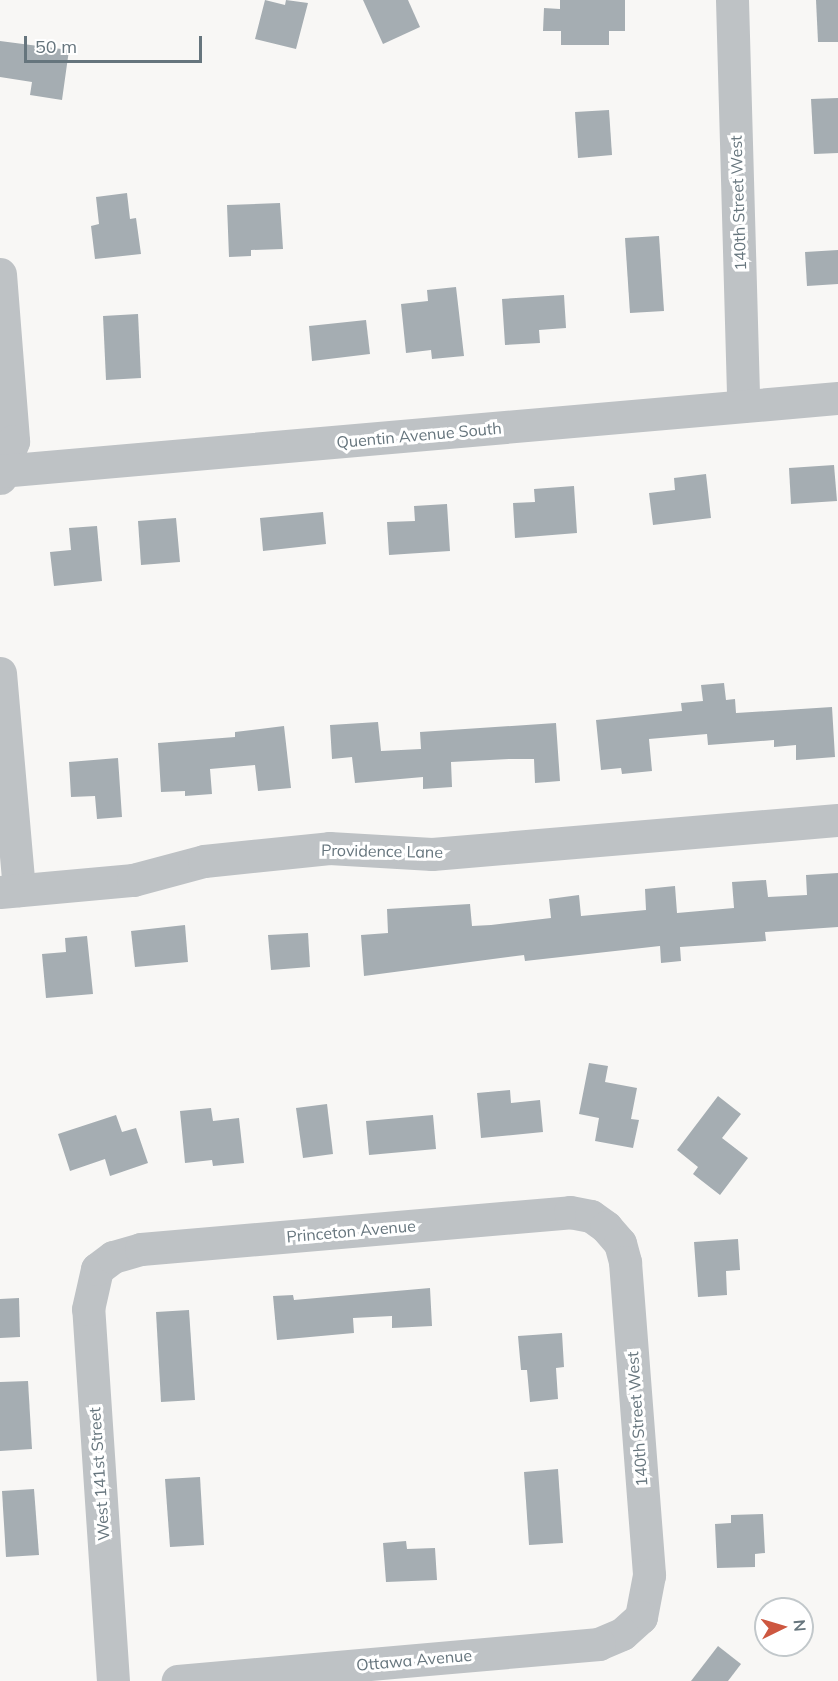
<!DOCTYPE html>
<style>
body{margin:0}
#map{position:relative;width:838px;height:1681px;overflow:hidden;background:#f8f7f5;font-family:Mulish,sans-serif}
div>[style]{position:absolute}
[style*='--x']{left:calc(var(--x)*1px);top:calc(var(--y)*1px);width:calc(var(--w)*1px);rotate:calc(var(--a)*1deg)}
.building>*{inset:0;background:#a5adb2}
.minor>*{height:33px;margin:-16.5px;padding:0 16.5px;transform-origin:16.5px;border-radius:16.5px;background:#bec2c5}
span{translate:-50% -50%;white-space:nowrap;text-align:center;line-height:1.15;-webkit-text-stroke:6px #fff;paint-order:stroke}
.street-label{font-size:16px;color:#66757d}
.north{position:absolute;left:754px;top:1597px;width:60px;height:60px;box-sizing:border-box;background:#fff;border:2px solid #c2c8cb;border-radius:50%;rotate:85deg;font-size:16px;font-weight:700;line-height:24px;text-align:center;color:#66757d}
.north::after{content:'';display:block;margin:auto;width:21px;height:27px;background:#cd5740;clip-path:polygon(50% 0,100% 100%,50% 72%,0 100%)}
.scale{position:absolute;left:24px;top:36px;width:178px;height:27px;box-sizing:border-box;border:3px solid #66757d;border-top:0;padding-left:8px;font-size:18px;line-height:21px;white-space:nowrap;color:#66757d;-webkit-text-stroke:4px #fff;paint-order:stroke}
</style>
<div id="map">
<div class="building">
<i style="clip-path:polygon(265px 0,285px 5px,286px 0,308px 3px,296px 49px,255px 39px)"></i>
<i style="clip-path:polygon(363px 0,408px 0,420px 27px,383px 44px)"></i>
<i style="clip-path:polygon(560px 0,625px 0,625px 31px,609px 31px,609px 45px,561px 45px,561px 31px,543px 31px,544px 8px,560px 9px)"></i>
<i style="clip-path:polygon(816px 0,838px 0,838px 42px,818px 42px)"></i>
<i style="clip-path:polygon(0 41px,69px 50px,62px 100px,30px 95px,32px 82px,0 77px)"></i>
<i style="clip-path:polygon(838px 98px,838px 153px,814px 154px,811px 99px)"></i>
<i style="clip-path:polygon(609px 110px,612px 155px,578px 158px,575px 112px)"></i>
<i style="clip-path:polygon(127px 193px,130px 219px,136px 218px,141px 254px,95px 259px,91px 226px,99px 224px,96px 197px)"></i>
<i style="clip-path:polygon(280px 203px,283px 249px,251px 250px,251px 256px,229px 257px,227px 205px)"></i>
<i style="clip-path:polygon(659px 236px,664px 311px,630px 313px,625px 238px)"></i>
<i style="clip-path:polygon(838px 250px,838px 284px,807px 286px,805px 252px)"></i>
<i style="clip-path:polygon(456px 287px,464px 356px,432px 359px,431px 350px,406px 353px,401px 304px,428px 301px,427px 290px)"></i>
<i style="clip-path:polygon(564px 295px,566px 328px,539px 330px,540px 343px,505px 345px,502px 299px)"></i>
<i style="clip-path:polygon(138px 314px,141px 378px,106px 380px,103px 316px)"></i>
<i style="clip-path:polygon(366px 320px,370px 354px,312px 361px,309px 326px)"></i>
<i style="clip-path:polygon(834px 465px,837px 501px,791px 504px,789px 468px)"></i>
<i style="clip-path:polygon(706px 474px,711px 518px,653px 525px,649px 493px,675px 490px,674px 478px)"></i>
<i style="clip-path:polygon(574px 486px,577px 533px,515px 538px,513px 503px,535px 502px,534px 489px)"></i>
<i style="clip-path:polygon(447px 504px,450px 551px,389px 555px,387px 522px,415px 521px,414px 506px)"></i>
<i style="clip-path:polygon(323px 512px,326px 544px,263px 551px,260px 518px)"></i>
<i style="clip-path:polygon(176px 518px,180px 562px,141px 565px,138px 521px)"></i>
<i style="clip-path:polygon(97px 526px,102px 581px,54px 586px,50px 552px,71px 550px,69px 528px)"></i>
<i style="clip-path:polygon(724px 683px,726px 700px,735px 699px,736px 713px,832px 707px,835px 757px,796px 760px,796px 745px,774px 747px,774px 740px,708px 745px,707px 734px,649px 739px,652px 771px,622px 774px,621px 768px,601px 770px,596px 720px,682px 711px,681px 703px,703px 701px,701px 685px)"></i>
<i style="clip-path:polygon(378px 722px,381px 751px,421px 749px,420px 732px,556px 723px,560px 781px,535px 783px,534px 759px,509px 759px,451px 762px,452px 787px,423px 789px,423px 777px,355px 783px,352px 757px,332px 759px,330px 725px)"></i>
<i style="clip-path:polygon(284px 726px,291px 788px,258px 791px,255px 765px,210px 769px,212px 794px,185px 796px,185px 791px,161px 792px,158px 743px,235px 737px,235px 732px)"></i>
<i style="clip-path:polygon(118px 758px,122px 817px,97px 819px,95px 796px,71px 797px,69px 762px)"></i>
<i style="clip-path:polygon(838px 873px,838px 927px,765px 932px,766px 941px,680px 947px,681px 961px,661px 963px,660px 946px,525px 961px,524px 955px,364px 976px,361px 935px,388px 933px,387px 909px,470px 904px,472px 926px,491px 925px,551px 918px,549px 899px,579px 895px,581px 916px,646px 910px,645px 889px,675px 886px,677px 913px,734px 908px,732px 882px,766px 880px,768px 897px,807px 895px,806px 875px)"></i>
<i style="clip-path:polygon(185px 925px,188px 962px,135px 967px,131px 931px)"></i>
<i style="clip-path:polygon(308px 933px,310px 967px,271px 970px,268px 935px)"></i>
<i style="clip-path:polygon(87px 936px,93px 994px,46px 998px,42px 954px,66px 952px,65px 938px)"></i>
<i style="clip-path:polygon(589px 1063px,608px 1066px,605px 1082px,637px 1088px,631px 1119px,639px 1120px,633px 1148px,595px 1141px,599px 1118px,579px 1114px)"></i>
<i style="clip-path:polygon(510px 1090px,511px 1103px,540px 1100px,543px 1132px,481px 1138px,477px 1093px)"></i>
<i style="clip-path:polygon(718px 1096px,741px 1114px,722px 1138px,748px 1158px,720px 1195px,693px 1174px,698px 1167px,677px 1150px)"></i>
<i style="clip-path:polygon(327px 1104px,333px 1154px,303px 1158px,296px 1108px)"></i>
<i style="clip-path:polygon(211px 1108px,213px 1121px,239px 1118px,244px 1163px,213px 1166px,212px 1160px,185px 1163px,180px 1111px)"></i>
<i style="clip-path:polygon(116px 1115px,122px 1132px,136px 1128px,148px 1163px,110px 1176px,105px 1159px,70px 1171px,58px 1134px)"></i>
<i style="clip-path:polygon(433px 1115px,436px 1149px,369px 1155px,366px 1121px)"></i>
<i style="clip-path:polygon(738px 1239px,740px 1270px,726px 1271px,727px 1295px,698px 1297px,694px 1242px)"></i>
<i style="clip-path:polygon(430px 1288px,432px 1326px,392px 1328px,392px 1316px,353px 1318px,354px 1333px,277px 1340px,273px 1296px,293px 1295px,294px 1300px)"></i>
<i style="clip-path:polygon(19px 1298px,20px 1337px,0 1338px,0 1299px)"></i>
<i style="clip-path:polygon(189px 1310px,195px 1400px,161px 1402px,156px 1312px)"></i>
<i style="clip-path:polygon(562px 1333px,564px 1367px,556px 1368px,558px 1399px,530px 1402px,527px 1370px,521px 1370px,518px 1336px)"></i>
<i style="clip-path:polygon(28px 1381px,32px 1449px,0 1451px,0 1382px)"></i>
<i style="clip-path:polygon(558px 1469px,563px 1543px,529px 1545px,524px 1472px)"></i>
<i style="clip-path:polygon(200px 1477px,204px 1545px,170px 1547px,165px 1479px)"></i>
<i style="clip-path:polygon(34px 1489px,39px 1555px,6px 1557px,2px 1491px)"></i>
<i style="clip-path:polygon(763px 1514px,765px 1553px,755px 1554px,755px 1567px,717px 1568px,715px 1524px,731px 1523px,731px 1515px)"></i>
<i style="clip-path:polygon(406px 1541px,407px 1549px,435px 1548px,437px 1580px,386px 1582px,383px 1543px)"></i>
<i style="clip-path:polygon(718px 1646px,741px 1664px,728px 1681px,691px 1681px)"></i>
</div>
<div class="minor">
<i style="--x:732;--y:0;--w:406;--a:88.4"></i>
<i style="--x:0;--y:274;--w:168;--a:85.5"></i>
<i style="--x:13;--y:441;--w:39;--a:109"></i>
<i style="--x:0;--y:471;--w:841;--a:-4.98"></i>
<i style="--x:0;--y:673;--w:218;--a:85"></i>
<i style="--x:0;--y:892;--w:134;--a:-5.2"></i>
<i style="--x:133;--y:880;--w:73;--a:-15"></i>
<i style="--x:204;--y:861;--w:126;--a:-5.9"></i>
<i style="--x:329;--y:848;--w:103;--a:3.3"></i>
<i style="--x:432;--y:854;--w:407;--a:-4.8"></i>
<i style="--x:113;--y:1681;--w:373;--a:-93.8"></i>
<i style="--x:88;--y:1309;--w:41;--a:-77.3"></i>
<i style="--x:97;--y:1269;--w:20;--a:-37"></i>
<i style="--x:113;--y:1257;--w:29;--a:-16"></i>
<i style="--x:141;--y:1249;--w:431;--a:-4.9"></i>
<i style="--x:570;--y:1212;--w:21;--a:11"></i>
<i style="--x:591;--y:1216;--w:19;--a:36"></i>
<i style="--x:606;--y:1227;--w:21;--a:49"></i>
<i style="--x:620;--y:1243;--w:20;--a:75"></i>
<i style="--x:625;--y:1262;--w:314;--a:85.6"></i>
<i style="--x:649;--y:1575;--w:43;--a:100.8"></i>
<i style="--x:641;--y:1617;--w:25;--a:138"></i>
<i style="--x:622;--y:1634;--w:25;--a:157"></i>
<i style="--x:599;--y:1644;--w:423;--a:175"></i>
</div>
<div class="street-label">
<span style="left:738px;top:203px;rotate:-92deg">140th Street West</span>
<span style="left:419px;top:435px;rotate:-5deg">Quentin Avenue South</span>
<span style="left:382px;top:851px;rotate:1deg">Providence Lane</span>
<span style="left:351px;top:1231px;rotate:-5deg">Princeton Avenue</span>
<span style="left:637px;top:1419px;rotate:-94deg">140th Street West</span>
<span style="left:99px;top:1474px;rotate:-94deg">West 141st Street</span>
<span style="left:414px;top:1660px;rotate:-5deg">Ottawa Avenue</span>
</div>
<div class="north">N</div>
<div class="scale">50 m</div>
</div>
